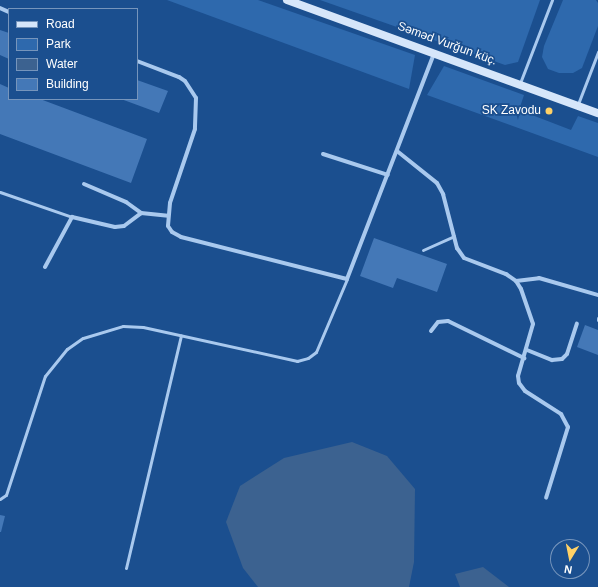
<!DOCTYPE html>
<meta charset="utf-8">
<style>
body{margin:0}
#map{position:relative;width:598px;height:587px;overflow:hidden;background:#1b4f8f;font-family:Arial,sans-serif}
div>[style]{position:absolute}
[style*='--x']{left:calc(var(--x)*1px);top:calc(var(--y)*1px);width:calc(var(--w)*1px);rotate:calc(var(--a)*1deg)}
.green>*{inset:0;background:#2e69ad}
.water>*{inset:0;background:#3c6290}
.building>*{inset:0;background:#4478b7}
.lane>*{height:3px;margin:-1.5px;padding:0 1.5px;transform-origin:1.5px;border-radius:1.5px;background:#a9c9ee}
.street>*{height:4px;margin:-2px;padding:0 2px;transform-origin:2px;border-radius:2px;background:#a9c9ee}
.secondary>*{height:8px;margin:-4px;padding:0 4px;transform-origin:4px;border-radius:4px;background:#d6e6fa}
.dots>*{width:11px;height:11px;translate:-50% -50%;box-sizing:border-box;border:2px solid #1b4f8f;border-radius:50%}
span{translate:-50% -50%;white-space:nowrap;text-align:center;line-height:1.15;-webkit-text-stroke:3.5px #1b4f8f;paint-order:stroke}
.street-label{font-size:12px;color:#fff}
.poi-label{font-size:12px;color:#fff}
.right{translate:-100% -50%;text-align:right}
.legend{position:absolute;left:8px;top:8px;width:130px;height:92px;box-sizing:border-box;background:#1b4f8f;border:1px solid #7695bc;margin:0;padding:5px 7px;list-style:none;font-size:12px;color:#fff}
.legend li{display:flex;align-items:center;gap:8px;height:20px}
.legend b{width:20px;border:1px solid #7695bc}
.north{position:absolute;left:550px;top:539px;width:40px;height:40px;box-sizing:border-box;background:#1b4f8f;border:1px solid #7695bc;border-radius:50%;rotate:190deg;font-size:11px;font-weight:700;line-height:16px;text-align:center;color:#fff}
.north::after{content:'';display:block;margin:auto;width:14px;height:18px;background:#ffd166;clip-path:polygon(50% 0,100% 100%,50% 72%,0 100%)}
</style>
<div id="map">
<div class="green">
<i style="clip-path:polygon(167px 0,258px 0,415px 55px,409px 89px)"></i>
<i style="clip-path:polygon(320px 0,540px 0,518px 62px,505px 65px)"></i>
<i style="clip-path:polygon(563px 0,596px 0,598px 3px,598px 26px,582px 68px,573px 73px,559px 73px,548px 69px,542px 57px,544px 46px)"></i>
<i style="clip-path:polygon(444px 66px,524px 95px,519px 110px,571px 130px,578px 116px,598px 123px,598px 157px,427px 95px)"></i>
</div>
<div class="water">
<i style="clip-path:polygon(352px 442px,387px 456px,415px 489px,414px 562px,409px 587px,258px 587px,243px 568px,226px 522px,240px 486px,284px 458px)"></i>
<i style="clip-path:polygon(483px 567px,509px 587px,460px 587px,455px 574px)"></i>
</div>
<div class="building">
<i style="clip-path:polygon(0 30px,9px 33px,9px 59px,0 55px)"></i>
<i style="clip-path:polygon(137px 80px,168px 91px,159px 113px,121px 99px,137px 99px)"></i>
<i style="clip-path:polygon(0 84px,9px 88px,9px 99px,40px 99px,147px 139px,131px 183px,0 134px)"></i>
<i style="clip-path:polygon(374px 238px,447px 264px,437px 292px,397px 278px,393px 288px,360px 276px)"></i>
<i style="clip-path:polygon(585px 325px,598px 330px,598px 355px,577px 347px)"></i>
<i style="clip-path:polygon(0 515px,5px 516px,1px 532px,0 532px)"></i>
</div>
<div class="lane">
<i style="--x:520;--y:83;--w:89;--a:-68.9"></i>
<i style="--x:578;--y:104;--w:56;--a:-69"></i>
<i style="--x:0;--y:192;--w:76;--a:19.1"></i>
<i style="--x:423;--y:250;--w:34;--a:-24"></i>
<i style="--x:598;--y:318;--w:2;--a:90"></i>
<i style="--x:0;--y:499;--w:7;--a:-34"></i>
<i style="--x:6;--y:495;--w:125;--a:-71.9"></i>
<i style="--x:45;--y:376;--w:35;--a:-51"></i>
<i style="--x:67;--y:349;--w:19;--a:-35"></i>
<i style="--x:83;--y:338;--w:42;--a:-16.7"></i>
<i style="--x:123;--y:326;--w:20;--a:3"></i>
<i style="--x:143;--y:327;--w:158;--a:12.4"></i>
<i style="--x:297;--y:361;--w:11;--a:-15"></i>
<i style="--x:308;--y:358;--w:10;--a:-37"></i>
<i style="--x:316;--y:352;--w:79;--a:-67"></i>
<i style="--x:126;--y:568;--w:239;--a:-76.7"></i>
</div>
<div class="street">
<i style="--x:0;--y:8;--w:10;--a:24"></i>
<i style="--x:137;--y:61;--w:45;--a:20.9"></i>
<i style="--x:179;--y:77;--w:7;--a:34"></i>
<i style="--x:185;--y:81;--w:20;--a:57"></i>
<i style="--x:196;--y:98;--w:31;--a:92"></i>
<i style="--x:195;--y:129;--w:78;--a:108.7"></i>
<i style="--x:170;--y:203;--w:23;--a:95"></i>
<i style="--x:168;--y:226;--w:7;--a:56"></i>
<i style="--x:172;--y:232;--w:10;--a:29"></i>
<i style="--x:181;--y:237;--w:171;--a:14.2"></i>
<i style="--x:347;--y:279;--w:242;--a:-68.9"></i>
<i style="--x:397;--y:151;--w:51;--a:38.7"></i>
<i style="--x:437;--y:183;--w:13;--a:61"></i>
<i style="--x:443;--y:194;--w:56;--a:75.5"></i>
<i style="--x:457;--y:248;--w:12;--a:55"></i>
<i style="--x:464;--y:258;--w:45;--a:20.9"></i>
<i style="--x:506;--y:274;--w:12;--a:35"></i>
<i style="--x:516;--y:281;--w:23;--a:-7"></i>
<i style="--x:539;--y:278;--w:61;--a:16.1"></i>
<i style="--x:323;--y:154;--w:68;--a:17.9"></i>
<i style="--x:84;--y:184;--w:46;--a:23.2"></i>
<i style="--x:126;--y:202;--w:19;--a:36"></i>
<i style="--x:45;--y:267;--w:57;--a:-61.6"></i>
<i style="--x:72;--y:217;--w:44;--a:13.1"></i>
<i style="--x:115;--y:227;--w:9;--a:-6"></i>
<i style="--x:124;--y:226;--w:21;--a:-37"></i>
<i style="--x:141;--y:213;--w:27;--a:6"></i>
<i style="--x:516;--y:281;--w:9;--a:58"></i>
<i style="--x:521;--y:289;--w:37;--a:71"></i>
<i style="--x:533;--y:324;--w:54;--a:106.1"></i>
<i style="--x:518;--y:376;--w:7;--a:82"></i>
<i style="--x:519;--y:383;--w:10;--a:53"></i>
<i style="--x:525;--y:391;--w:43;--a:32.6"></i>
<i style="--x:561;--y:414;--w:15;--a:62"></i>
<i style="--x:568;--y:427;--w:74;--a:107.2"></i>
<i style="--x:431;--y:331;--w:11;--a:-52"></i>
<i style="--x:438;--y:322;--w:10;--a:-6"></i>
<i style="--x:448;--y:321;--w:85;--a:26"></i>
<i style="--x:527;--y:350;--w:27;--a:22"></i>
<i style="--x:552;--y:360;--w:10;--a:-6"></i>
<i style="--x:562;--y:359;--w:7;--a:-45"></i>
<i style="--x:567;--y:354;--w:32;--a:-72"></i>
</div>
<div class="secondary">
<i style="--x:287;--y:0;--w:331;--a:20"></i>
</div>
<div class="dots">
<i style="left:549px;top:111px;background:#ffd166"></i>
</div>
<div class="street-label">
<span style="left:447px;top:44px;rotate:20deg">Səməd Vurğun küç.</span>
</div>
<div class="poi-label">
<span class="right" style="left:541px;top:111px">SK Zavodu</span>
</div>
<ul class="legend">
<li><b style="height:5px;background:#d6e6fa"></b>Road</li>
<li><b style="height:11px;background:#2e69ad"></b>Park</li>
<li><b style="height:11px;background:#3c6290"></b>Water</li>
<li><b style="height:11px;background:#4478b7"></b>Building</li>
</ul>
<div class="north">N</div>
</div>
